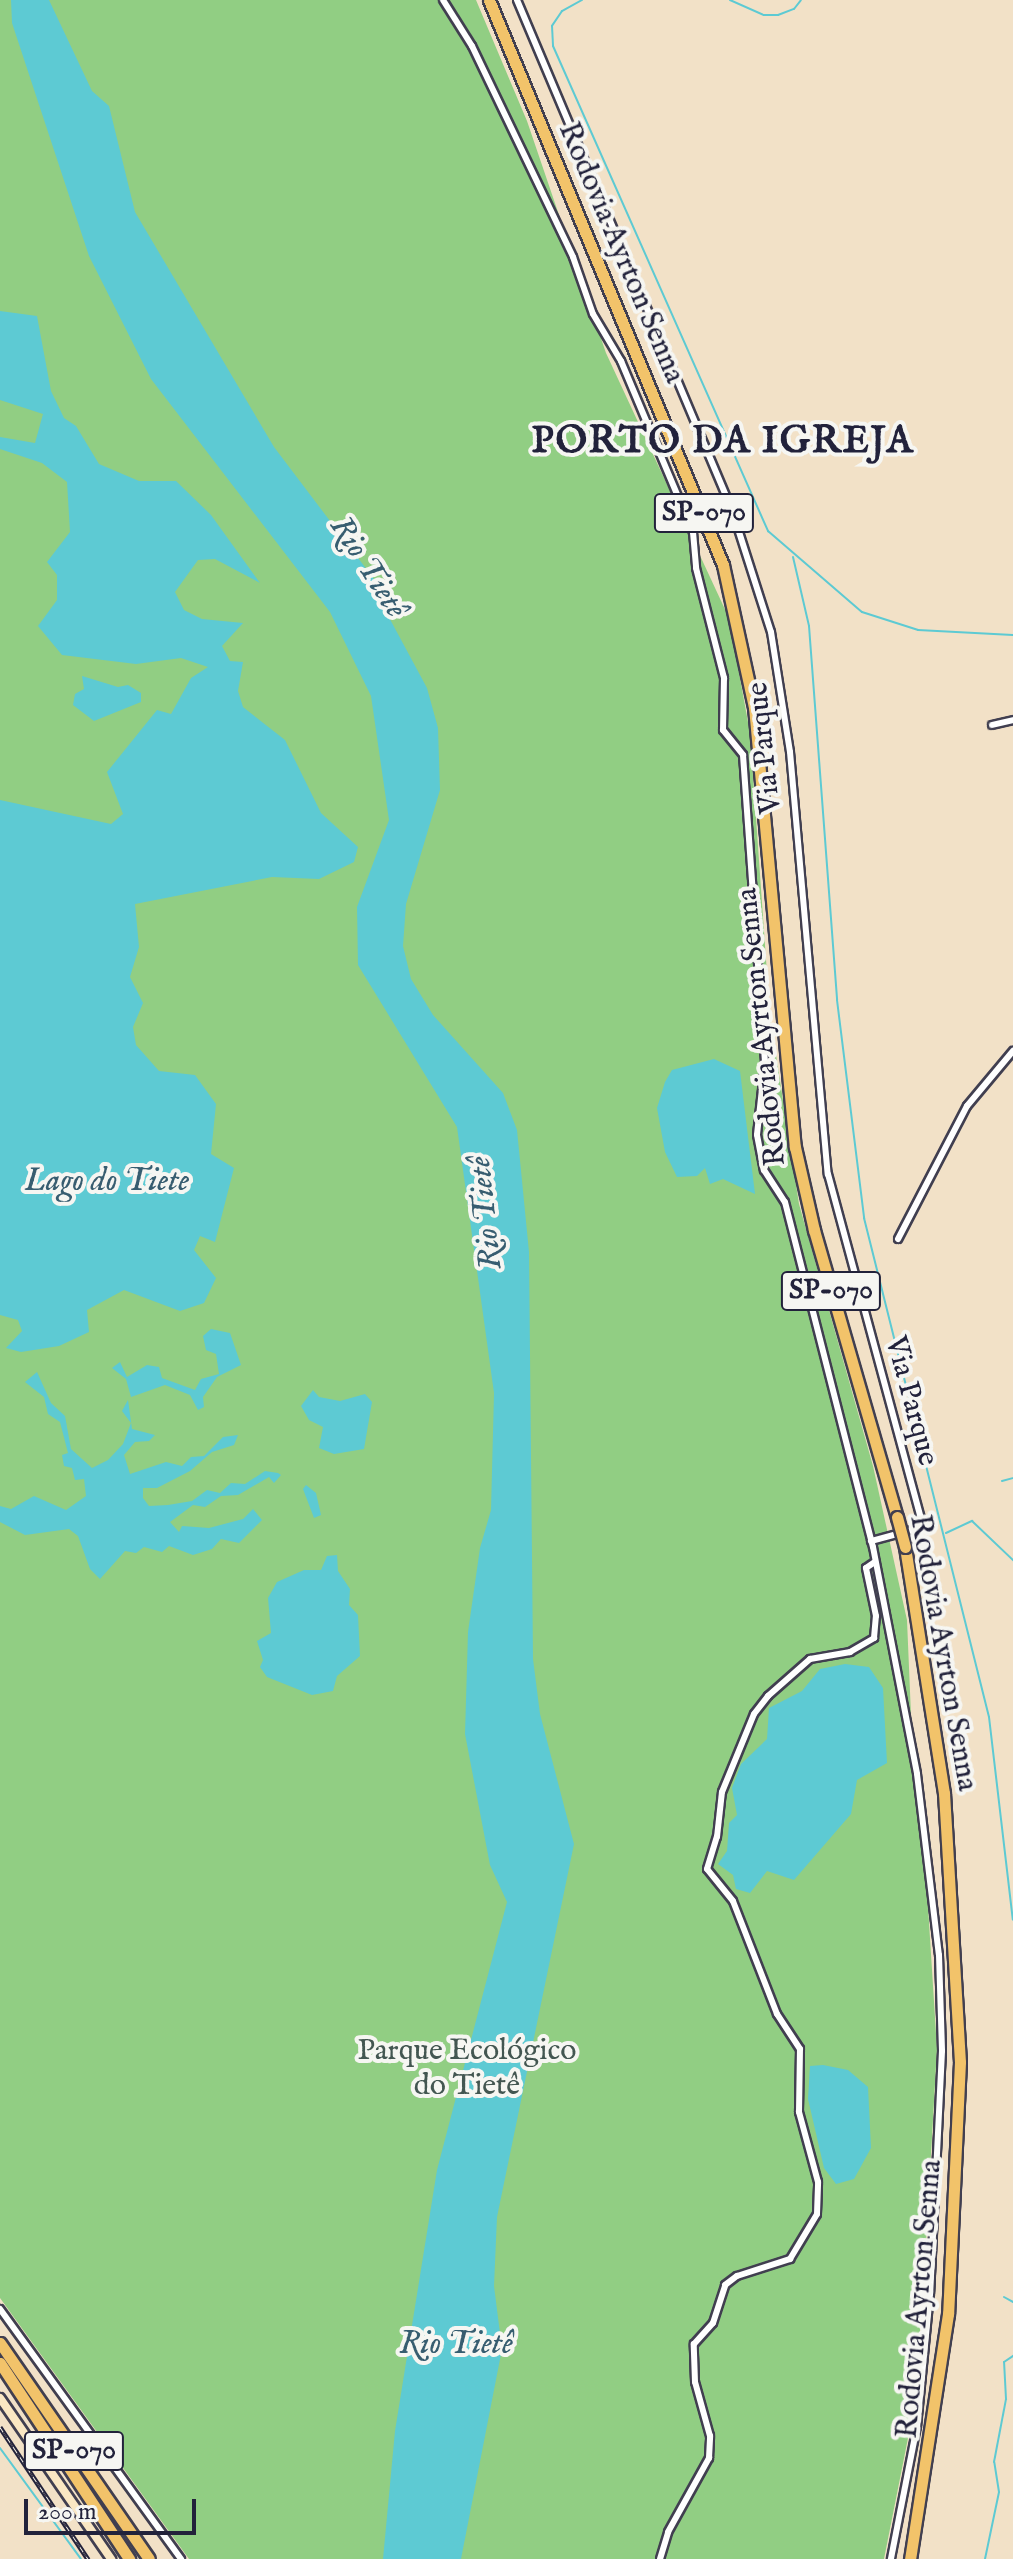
<!DOCTYPE html>
<meta charset="utf-8">
<style>
body{margin:0}
#map{position:relative;width:1013px;height:2559px;overflow:hidden;background:#f2e1c7;font-family:"IM FELL English",serif}
div>[style]{position:absolute}
[style*='--x']{left:calc(var(--x)*1px);top:calc(var(--y)*1px);width:calc(var(--w)*1px);rotate:calc(var(--a)*1deg)}
.green>*{inset:0;background:#91ce83}
.water>*{inset:0;background:#5dcad3}
.stream>*{height:2px;margin:-1px;padding:0 1px;transform-origin:1px;border-radius:1px;background:#5dcad3}
.roads{filter:drop-shadow(2px 0 #413f50) drop-shadow(-2px 0 #413f50) drop-shadow(0 2px #413f50) drop-shadow(0 -2px #413f50)}
.street>*{height:6px;margin:-3px;padding:0 3px;transform-origin:3px;border-radius:3px;background:#fff}
.secondary>*{height:8px;margin:-4px;padding:0 4px;transform-origin:4px;border-radius:4px;background:#fae7c3}
.highway>*{height:11px;margin:-5.5px;padding:0 5.5px;transform-origin:5.5px;border-radius:5.5px;background:#f2c36a}
.rail>*{height:5px;margin-top:-2.5px;transform-origin:0;background:repeating-linear-gradient(90deg,#f6f6f2 0 6px,#22223b 0 12px);box-sizing:border-box;border-block:2px solid #22223b}
.bridges{filter:drop-shadow(2px 0 #413f50) drop-shadow(-2px 0 #413f50) drop-shadow(0 2px #413f50) drop-shadow(0 -2px #413f50)}
.highway-bridge>*{height:11px;margin:-5.5px;padding:0 5.5px;transform-origin:5.5px;border-radius:5.5px;background:#f2c36a}
span{translate:-50% -50%;white-space:nowrap;text-align:center;line-height:1.15;-webkit-text-stroke:8px #f6f6f2;paint-order:stroke}
.shield-label span{padding:2px 6px;background:#f6f6f2;border:2px solid;border-radius:6px;-webkit-text-stroke-width:0}
.shield-label{font-size:28px;color:#22223b;font-weight:700}
.street-label{font-size:30px;color:#22223b}
.park-label{font-size:30px;color:#435651}
.water-label{font-size:32px;color:#375d70;font-style:italic}
.district-label{font-size:38px;color:#22223b;font-weight:700;letter-spacing:2px}
.scale{position:absolute;left:24px;top:2499px;width:172px;height:36px;box-sizing:border-box;border:4px solid #22223b;border-top:0;padding-left:10px;font-size:24px;line-height:28px;white-space:nowrap;color:#22223b;-webkit-text-stroke:6px #f6f6f2;paint-order:stroke}
</style>
<div id="map">
<div class="green">
<i style="clip-path:polygon(0 0,476px 0,527px 121px,606px 353px,729px 618px,750px 733px,770px 1016px,799px 1204px,873px 1466px,907px 1620px,914px 1786px,925px 1859px,937px 2049px,922px 2313px,910px 2428px,884px 2559px,189px 2559px,0 2298px)"></i>
</div>
<div class="water">
<i style="clip-path:polygon(11px 0,49px 0,92px 91px,109px 106px,135px 212px,274px 447px,377px 583px,385px 610px,427px 688px,438px 728px,440px 790px,406px 904px,403px 946px,411px 979px,433px 1015px,503px 1093px,517px 1130px,529px 1252px,533px 1659px,540px 1714px,574px 1844px,497px 2217px,494px 2286px,502px 2349px,461px 2559px,383px 2559px,395px 2431px,437px 2170px,507px 1902px,490px 1865px,465px 1734px,468px 1632px,480px 1548px,491px 1510px,494px 1393px,457px 1127px,358px 965px,357px 907px,389px 820px,371px 696px,330px 612px,151px 379px,89px 256px,12px 23px)"></i>
<i style="clip-path:polygon(0 311px,37px 316px,51px 391px,64px 418px,76px 426px,99px 464px,139px 481px,176px 481px,211px 515px,260px 583px,215px 559px,198px 560px,175px 592px,184px 610px,202px 619px,243px 623px,222px 646px,230px 661px,243px 662px,238px 691px,243px 707px,285px 740px,321px 813px,358px 847px,354px 862px,319px 879px,272px 877px,135px 904px,139px 947px,130px 977px,143px 1003px,133px 1027px,136px 1045px,159px 1071px,195px 1075px,216px 1104px,211px 1154px,234px 1168px,215px 1242px,200px 1236px,194px 1250px,216px 1278px,204px 1303px,180px 1311px,124px 1290px,87px 1310px,89px 1332px,59px 1346px,21px 1352px,6px 1348px,22px 1331px,18px 1320px,0 1315px,0 800px,111px 824px,123px 814px,107px 772px,157px 710px,171px 714px,191px 678px,208px 667px,181px 658px,136px 664px,62px 655px,38px 626px,57px 600px,57px 575px,47px 562px,70px 532px,67px 482px,42px 463px,0 449px,0 437px,35px 443px,43px 414px,0 400px)"></i>
<i style="clip-path:polygon(82px 676px,118px 687px,128px 685px,141px 693px,141px 702px,94px 721px,73px 705px,75px 694px,84px 689px)"></i>
<i style="clip-path:polygon(714px 1059px,740px 1071px,755px 1194px,723px 1179px,710px 1184px,705px 1168px,697px 1176px,677px 1177px,665px 1152px,657px 1108px,665px 1082px,672px 1070px)"></i>
<i style="clip-path:polygon(211px 1329px,230px 1333px,241px 1365px,217px 1377px,203px 1397px,204px 1407px,198px 1410px,190px 1395px,165px 1385px,131px 1397px,126px 1379px,112px 1368px,120px 1362px,127px 1377px,147px 1365px,159px 1367px,162px 1378px,195px 1390px,201px 1379px,219px 1374px,216px 1354px,206px 1350px,203px 1336px)"></i>
<i style="clip-path:polygon(37px 1372px,51px 1403px,65px 1416px,71px 1449px,92px 1468px,108px 1460px,123px 1444px,131px 1423px,122px 1411px,128px 1400px,132px 1429px,155px 1435px,149px 1441px,135px 1442px,124px 1455px,130px 1474px,166px 1462px,182px 1466px,191px 1457px,204px 1456px,223px 1437px,238px 1435px,234px 1445px,212px 1452px,190px 1471px,157px 1488px,143px 1488px,143px 1498px,149px 1506px,168px 1505px,192px 1501px,207px 1490px,220px 1493px,231px 1483px,245px 1484px,265px 1471px,278px 1473px,281px 1475px,274px 1483px,269px 1477px,238px 1495px,221px 1496px,205px 1507px,193px 1505px,170px 1522px,179px 1532px,182px 1526px,209px 1528px,243px 1519px,253px 1509px,262px 1520px,239px 1543px,221px 1539px,212px 1549px,193px 1555px,169px 1546px,162px 1552px,144px 1547px,136px 1553px,125px 1551px,100px 1579px,90px 1569px,78px 1536px,69px 1529px,25px 1535px,0 1522px,0 1506px,11px 1509px,34px 1496px,66px 1510px,86px 1496px,84px 1479px,75px 1480px,72px 1468px,64px 1466px,62px 1455px,68px 1453px,60px 1422px,48px 1414px,44px 1397px,25px 1382px)"></i>
<i style="clip-path:polygon(313px 1390px,319px 1397px,340px 1401px,365px 1394px,372px 1402px,364px 1449px,334px 1454px,319px 1448px,323px 1427px,309px 1420px,301px 1406px)"></i>
<i style="clip-path:polygon(306px 1485px,316px 1493px,321px 1515px,314px 1518px,303px 1489px)"></i>
<i style="clip-path:polygon(337px 1555px,338px 1571px,350px 1589px,349px 1605px,358px 1615px,360px 1656px,337px 1676px,333px 1691px,312px 1695px,267px 1677px,260px 1667px,263px 1660px,257px 1641px,271px 1633px,268px 1598px,277px 1582px,304px 1570px,321px 1570px,327px 1556px)"></i>
<i style="clip-path:polygon(845px 1664px,869px 1667px,883px 1688px,887px 1763px,857px 1780px,851px 1814px,794px 1880px,767px 1871px,750px 1893px,736px 1889px,733px 1875px,718px 1864px,727px 1851px,729px 1823px,737px 1815px,732px 1788px,741px 1764px,767px 1739px,769px 1708px,802px 1691px,820px 1669px)"></i>
<i style="clip-path:polygon(823px 2065px,848px 2070px,868px 2087px,871px 2148px,854px 2179px,836px 2184px,824px 2168px,808px 2099px,810px 2066px)"></i>
</div>
<div class="stream">
<i style="--x:582;--y:0;--w:23;--a:151"></i>
<i style="--x:562;--y:11;--w:18;--a:124"></i>
<i style="--x:552;--y:26;--w:20;--a:87"></i>
<i style="--x:553;--y:46;--w:531;--a:66.09"></i>
<i style="--x:768;--y:531;--w:124;--a:40.8"></i>
<i style="--x:862;--y:612;--w:59;--a:17.8"></i>
<i style="--x:918;--y:630;--w:95;--a:3"></i>
<i style="--x:730;--y:0;--w:37;--a:24"></i>
<i style="--x:764;--y:15;--w:14;--a:0"></i>
<i style="--x:778;--y:15;--w:17;--a:-21"></i>
<i style="--x:794;--y:9;--w:11;--a:-52"></i>
<i style="--x:793;--y:557;--w:71;--a:76.9"></i>
<i style="--x:809;--y:626;--w:375;--a:85.7"></i>
<i style="--x:837;--y:1000;--w:220;--a:82.9"></i>
<i style="--x:864;--y:1218;--w:514;--a:75.94"></i>
<i style="--x:989;--y:1717;--w:204;--a:83.3"></i>
<i style="--x:1002;--y:1481;--w:11;--a:-15"></i>
<i style="--x:946;--y:1533;--w:29;--a:-25"></i>
<i style="--x:972;--y:1521;--w:57;--a:43.6"></i>
<i style="--x:1004;--y:2297;--w:10;--a:29"></i>
<i style="--x:0;--y:2448;--w:137;--a:53.9"></i>
<i style="--x:985;--y:2559;--w:68;--a:-78.2"></i>
<i style="--x:999;--y:2492;--w:30;--a:-99"></i>
<i style="--x:994;--y:2462;--w:64;--a:-79.2"></i>
<i style="--x:1006;--y:2399;--w:37;--a:-93"></i>
<i style="--x:1004;--y:2362;--w:11;--a:-34"></i>
</div>
<div class="roads">
<div class="street">
<i style="--x:443;--y:0;--w:54;--a:57.8"></i>
<i style="--x:472;--y:46;--w:234;--a:64.4"></i>
<i style="--x:573;--y:257;--w:60;--a:70.7"></i>
<i style="--x:593;--y:314;--w:55;--a:59.2"></i>
<i style="--x:621;--y:361;--w:186;--a:67.2"></i>
<i style="--x:693;--y:532;--w:36;--a:85"></i>
<i style="--x:696;--y:568;--w:114;--a:75.7"></i>
<i style="--x:724;--y:678;--w:52;--a:91.1"></i>
<i style="--x:723;--y:730;--w:32;--a:51"></i>
<i style="--x:743;--y:755;--w:308;--a:85.9"></i>
<i style="--x:765;--y:1062;--w:73;--a:96.3"></i>
<i style="--x:757;--y:1135;--w:36;--a:79"></i>
<i style="--x:764;--y:1170;--w:38;--a:57"></i>
<i style="--x:785;--y:1202;--w:356;--a:75.7"></i>
<i style="--x:873;--y:1547;--w:231;--a:79"></i>
<i style="--x:917;--y:1774;--w:182;--a:83.1"></i>
<i style="--x:939;--y:1955;--w:96;--a:88.2"></i>
<i style="--x:942;--y:2051;--w:243;--a:92.8"></i>
<i style="--x:930;--y:2294;--w:133;--a:95.6"></i>
<i style="--x:917;--y:2426;--w:136;--a:101.1"></i>
<i style="--x:517;--y:0;--w:553;--a:67.14"></i>
<i style="--x:732;--y:510;--w:128;--a:72.3"></i>
<i style="--x:771;--y:632;--w:121;--a:81"></i>
<i style="--x:790;--y:752;--w:424;--a:84.9"></i>
<i style="--x:828;--y:1174;--w:366;--a:74.9"></i>
<i style="--x:923;--y:1527;--w:54;--a:164.9"></i>
<i style="--x:992;--y:725;--w:22;--a:-13"></i>
<i style="--x:898;--y:1239;--w:150;--a:-62.6"></i>
<i style="--x:967;--y:1106;--w:72;--a:-50.1"></i>
<i style="--x:0;--y:2309;--w:309;--a:54.1"></i>
<i style="--x:660;--y:2559;--w:28;--a:-73"></i>
<i style="--x:668;--y:2532;--w:85;--a:-61"></i>
<i style="--x:709;--y:2458;--w:22;--a:-87"></i>
<i style="--x:710;--y:2436;--w:56;--a:-105.5"></i>
<i style="--x:695;--y:2382;--w:38;--a:-92"></i>
<i style="--x:694;--y:2344;--w:28;--a:-48"></i>
<i style="--x:713;--y:2323;--w:40;--a:-72"></i>
<i style="--x:725;--y:2285;--w:15;--a:-37"></i>
<i style="--x:737;--y:2276;--w:56;--a:-17.8"></i>
<i style="--x:790;--y:2259;--w:52;--a:-59"></i>
<i style="--x:817;--y:2214;--w:32;--a:-88"></i>
<i style="--x:818;--y:2182;--w:73;--a:-105.2"></i>
<i style="--x:799;--y:2112;--w:63;--a:-89.1"></i>
<i style="--x:800;--y:2049;--w:42;--a:-123.3"></i>
<i style="--x:777;--y:2014;--w:121;--a:-111.3"></i>
<i style="--x:733;--y:1901;--w:41;--a:-129.1"></i>
<i style="--x:707;--y:1869;--w:34;--a:-73"></i>
<i style="--x:717;--y:1837;--w:45;--a:-83.7"></i>
<i style="--x:722;--y:1792;--w:84;--a:-67.7"></i>
<i style="--x:754;--y:1714;--w:23;--a:-52"></i>
<i style="--x:768;--y:1696;--w:56;--a:-41.4"></i>
<i style="--x:810;--y:1659;--w:41;--a:-9.9"></i>
<i style="--x:850;--y:1652;--w:28;--a:-30"></i>
<i style="--x:874;--y:1638;--w:22;--a:-85"></i>
<i style="--x:876;--y:1616;--w:49;--a:-101.8"></i>
<i style="--x:866;--y:1568;--w:11;--a:-34"></i>
</div>
<div class="secondary">
<i style="--x:0;--y:2398;--w:196;--a:55.4"></i>
</div>
<div class="highway">
<i style="--x:489;--y:0;--w:612;--a:67.5"></i>
<i style="--x:723;--y:565;--w:145;--a:77.7"></i>
<i style="--x:754;--y:707;--w:442;--a:84.7"></i>
<i style="--x:795;--y:1147;--w:85;--a:77.1"></i>
<i style="--x:814;--y:1230;--w:299;--a:73.9"></i>
<i style="--x:905;--y:1547;--w:249;--a:81"></i>
<i style="--x:944;--y:1793;--w:269;--a:86.6"></i>
<i style="--x:960;--y:2062;--w:252;--a:92.7"></i>
<i style="--x:948;--y:2314;--w:248;--a:98.8"></i>
<i style="--x:0;--y:2343;--w:262;--a:55.4"></i>
<i style="--x:0;--y:2363;--w:235;--a:56.6"></i>
</div>
</div>
<div class="rail">
<i style="--x:0;--y:2427;--w:159;--a:56.3"></i>
</div>
<div class="bridges">
<div class="highway-bridge">
<i style="--x:897;--y:1517;--w:31;--a:75"></i>
</div>
</div>
<div class="shield-label">
<span style="left:704px;top:513px">SP-070</span>
<span style="left:831px;top:1291px">SP-070</span>
<span style="left:74px;top:2451px">SP-070</span>
</div>
<div class="street-label">
<span style="left:621px;top:253px;rotate:67deg">Rodovia Ayrton Senna</span>
<span style="left:765px;top:748px;rotate:-96deg">Via Parque</span>
<span style="left:762px;top:1027px;rotate:-96deg">Rodovia Ayrton Senna</span>
<span style="left:911px;top:1401px;rotate:75deg">Via Parque</span>
<span style="left:943px;top:1653px;rotate:80deg">Rodovia Ayrton Senna</span>
<span style="left:920px;top:2299px;rotate:-85deg">Rodovia Ayrton Senna</span>
</div>
<div class="park-label">
<span style="left:467px;top:2068px">Parque Ecológico<br>do Tietê</span>
</div>
<div class="water-label">
<span style="left:367px;top:568px;rotate:57deg">Rio Tietê</span>
<span style="left:107px;top:1182px">Lago do Tiete</span>
<span style="left:487px;top:1213px;rotate:-96deg">Rio Tietê</span>
<span style="left:456px;top:2345px">Rio Tietê</span>
</div>
<div class="district-label">
<span style="left:723px;top:443px">PORTO DA IGREJA</span>
</div>
<div class="scale">200 m</div>
</div>
